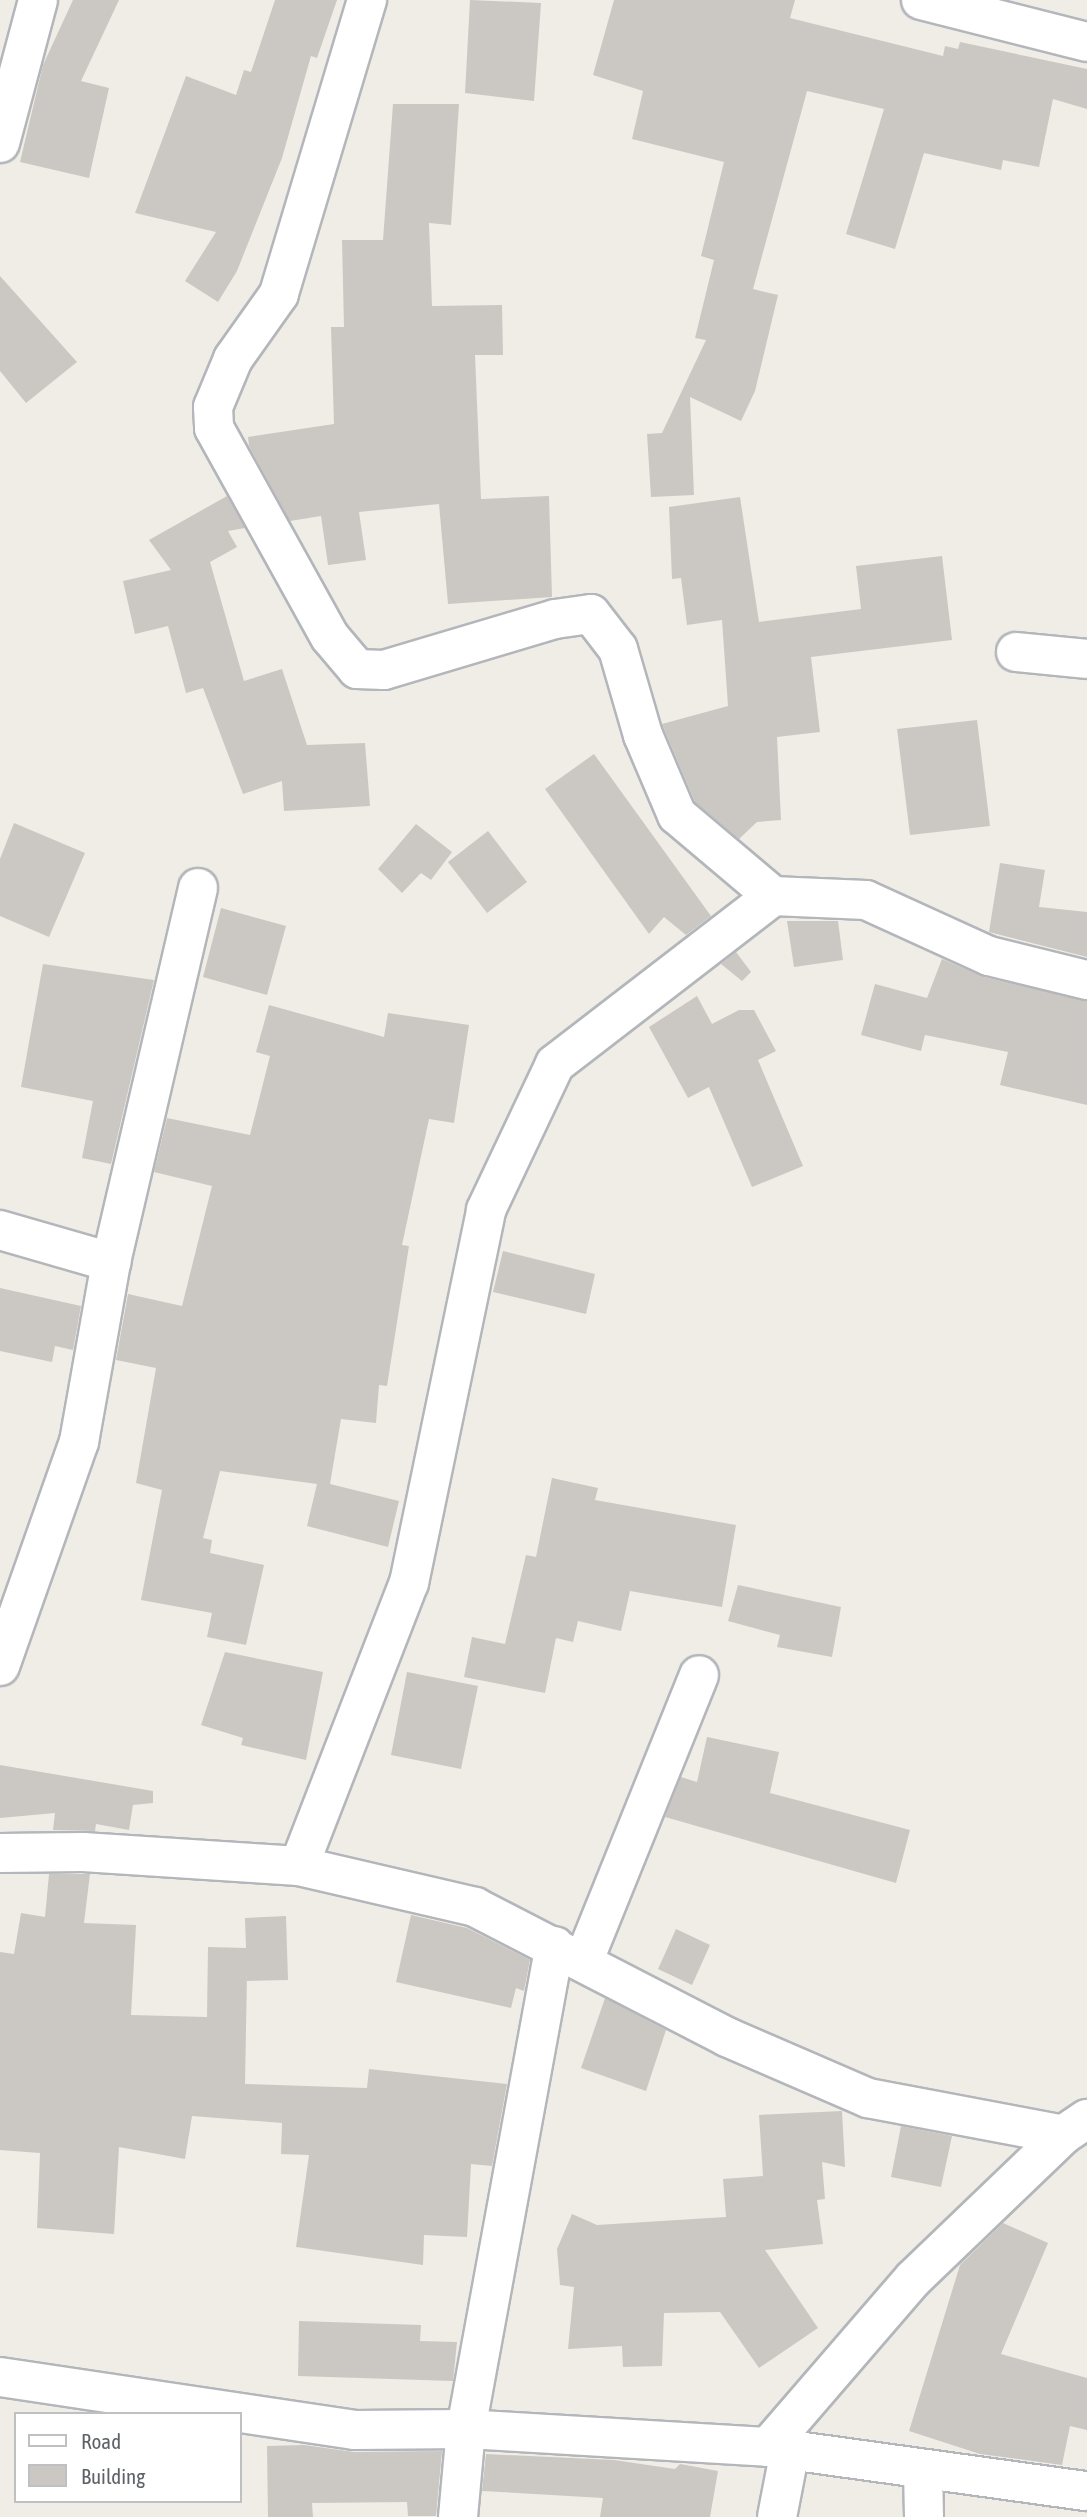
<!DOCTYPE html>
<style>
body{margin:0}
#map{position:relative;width:1087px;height:2517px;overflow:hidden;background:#efede6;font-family:"Asap Condensed",sans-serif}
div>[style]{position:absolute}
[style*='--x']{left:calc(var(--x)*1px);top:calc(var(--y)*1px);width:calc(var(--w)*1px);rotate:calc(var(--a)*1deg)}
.building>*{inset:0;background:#cbc8c3}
.roads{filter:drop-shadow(2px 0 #b3b6ba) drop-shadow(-2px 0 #b3b6ba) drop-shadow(0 2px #b3b6ba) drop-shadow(0 -2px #b3b6ba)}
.minor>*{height:38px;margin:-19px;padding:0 19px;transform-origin:19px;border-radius:19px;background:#fff}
span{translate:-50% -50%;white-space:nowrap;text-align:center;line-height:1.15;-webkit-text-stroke:5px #fff;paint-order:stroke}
.legend{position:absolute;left:14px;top:2412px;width:228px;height:91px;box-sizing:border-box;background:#fff;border:2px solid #bfc0c1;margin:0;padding:9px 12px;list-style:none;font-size:21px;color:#5e6165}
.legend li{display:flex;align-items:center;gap:14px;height:35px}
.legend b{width:35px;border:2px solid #bfc0c1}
</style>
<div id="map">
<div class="building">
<i style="clip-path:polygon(73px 0,119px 0,81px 81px,109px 88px,89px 178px,20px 162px,43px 65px)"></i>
<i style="clip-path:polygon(275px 0,337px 0,317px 58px,311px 56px,282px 158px,237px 271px,218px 302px,185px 281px,216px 232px,135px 213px,186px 76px,236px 95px,244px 70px,251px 72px)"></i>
<i style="clip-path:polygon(470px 0,541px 3px,534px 101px,465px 93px)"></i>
<i style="clip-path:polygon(614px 0,795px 0,790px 18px,943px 56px,945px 46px,958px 49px,960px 42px,1087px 69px,1087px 109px,1053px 99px,1039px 167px,1003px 160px,1001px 170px,924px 153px,895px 249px,846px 234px,884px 109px,807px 91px,753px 289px,778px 295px,755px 391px,741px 421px,690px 397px,694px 495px,651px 497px,647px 434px,662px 433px,706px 340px,695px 338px,714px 260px,701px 256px,724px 162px,632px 139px,643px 91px,593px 75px)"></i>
<i style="clip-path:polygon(393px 104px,459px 104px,451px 225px,429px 223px,432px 306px,502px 305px,503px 355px,475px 355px,481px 499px,549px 496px,552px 597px,448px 604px,439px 504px,359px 512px,366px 560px,328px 565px,321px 516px,290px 521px,249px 446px,248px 437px,334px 424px,331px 327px,344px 327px,342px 240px,383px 240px)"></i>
<i style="clip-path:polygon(0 276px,77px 362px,26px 403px,0 371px)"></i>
<i style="clip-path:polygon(227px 496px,245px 528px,228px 531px,237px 547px,210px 562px,244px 681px,282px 669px,307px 745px,365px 743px,370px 806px,284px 811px,282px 781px,243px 794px,203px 688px,186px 693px,168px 626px,135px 634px,123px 581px,171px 570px,149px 540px)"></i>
<i style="clip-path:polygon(740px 497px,759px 622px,861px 609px,856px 566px,942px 556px,952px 640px,811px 657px,820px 732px,777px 737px,781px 820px,757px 822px,739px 839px,695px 802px,662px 724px,728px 706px,722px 620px,687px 625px,681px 578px,672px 579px,669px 507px)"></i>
<i style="clip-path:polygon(977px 720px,990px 826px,910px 835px,897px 729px)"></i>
<i style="clip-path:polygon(594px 754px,711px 916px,686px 935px,664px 917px,649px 934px,545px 789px)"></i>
<i style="clip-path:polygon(14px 823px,85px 853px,49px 937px,0 916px,0 859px)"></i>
<i style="clip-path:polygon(416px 824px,452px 852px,431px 880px,421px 873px,402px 893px,378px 869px)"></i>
<i style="clip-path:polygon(488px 831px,527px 882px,487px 913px,448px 862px)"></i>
<i style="clip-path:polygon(1000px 863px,1045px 870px,1039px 907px,1087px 912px,1087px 957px,989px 932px)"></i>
<i style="clip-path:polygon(221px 908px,286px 926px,267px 995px,203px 977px)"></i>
<i style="clip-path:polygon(787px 921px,838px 921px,843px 960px,794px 967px)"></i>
<i style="clip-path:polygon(736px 952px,751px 972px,742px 981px,721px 964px)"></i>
<i style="clip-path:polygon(942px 959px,984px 977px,1087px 1001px,1087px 1105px,1000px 1085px,1008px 1052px,925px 1035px,921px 1051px,861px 1035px,875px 984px,927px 998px)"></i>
<i style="clip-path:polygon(43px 964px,154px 980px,111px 1164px,82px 1158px,93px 1101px,21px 1087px)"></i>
<i style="clip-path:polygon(697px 996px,712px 1024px,739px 1010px,754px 1010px,776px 1051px,758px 1060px,803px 1166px,752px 1187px,709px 1087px,688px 1098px,649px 1027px)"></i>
<i style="clip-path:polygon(269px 1005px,384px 1037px,388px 1013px,469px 1025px,454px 1123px,429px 1119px,402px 1245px,409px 1246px,387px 1386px,379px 1385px,376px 1423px,341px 1419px,330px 1484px,399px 1501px,388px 1547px,307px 1526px,317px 1484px,220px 1471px,203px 1538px,212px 1540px,210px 1553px,264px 1565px,246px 1645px,207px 1637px,212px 1613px,141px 1600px,162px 1490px,136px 1483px,156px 1368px,116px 1360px,128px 1294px,182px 1306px,212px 1186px,154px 1172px,167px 1118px,250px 1135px,270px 1056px,256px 1052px)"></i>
<i style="clip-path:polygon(503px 1251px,595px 1274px,586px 1314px,493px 1292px)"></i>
<i style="clip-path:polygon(0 1288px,81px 1306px,73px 1350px,55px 1346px,52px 1362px,0 1351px)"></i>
<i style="clip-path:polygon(552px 1478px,598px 1488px,595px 1500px,736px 1525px,722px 1607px,630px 1591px,621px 1631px,578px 1621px,573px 1642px,556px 1638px,545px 1693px,464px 1677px,472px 1637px,505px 1644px,526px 1555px,536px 1557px)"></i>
<i style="clip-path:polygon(738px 1585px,841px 1607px,832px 1657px,777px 1647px,780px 1635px,728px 1621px)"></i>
<i style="clip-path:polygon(225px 1652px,323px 1672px,306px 1760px,241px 1745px,243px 1738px,201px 1725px)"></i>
<i style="clip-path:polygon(407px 1672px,478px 1686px,461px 1769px,391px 1755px)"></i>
<i style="clip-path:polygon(707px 1737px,779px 1752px,770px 1793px,910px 1830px,896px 1883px,665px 1817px,681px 1777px,697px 1782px)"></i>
<i style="clip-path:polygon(0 1765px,153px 1791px,153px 1803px,133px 1805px,129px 1830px,96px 1824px,95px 1831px,53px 1830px,55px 1813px,0 1818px)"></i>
<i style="clip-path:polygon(49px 1874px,90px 1874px,84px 1923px,136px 1925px,131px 2015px,207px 2017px,208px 1947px,246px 1948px,245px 1918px,286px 1916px,288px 1980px,247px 1981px,247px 1975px,245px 2084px,367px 2088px,369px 2069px,507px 2084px,492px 2166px,471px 2164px,467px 2237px,424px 2235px,423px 2265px,296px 2247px,309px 2155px,281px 2154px,282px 2123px,192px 2116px,185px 2159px,119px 2147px,114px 2234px,37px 2228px,40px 2153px,0 2150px,0 1952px,14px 1954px,21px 1913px,45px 1917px)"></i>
<i style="clip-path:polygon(411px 1915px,467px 1928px,530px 1960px,524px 1991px,516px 1988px,511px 2008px,396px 1982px)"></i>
<i style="clip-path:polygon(676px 1929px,710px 1945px,692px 1985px,658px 1969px)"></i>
<i style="clip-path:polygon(605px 1998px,666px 2030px,646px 2091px,581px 2068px)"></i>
<i style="clip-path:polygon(842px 2111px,845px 2167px,822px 2162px,825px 2199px,817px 2200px,823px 2244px,765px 2250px,818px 2328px,759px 2368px,720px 2312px,664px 2313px,662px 2366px,623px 2367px,622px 2346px,568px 2349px,574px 2287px,560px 2285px,557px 2249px,572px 2214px,597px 2225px,726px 2217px,723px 2179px,763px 2176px,759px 2115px)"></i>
<i style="clip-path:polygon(901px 2126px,952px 2136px,941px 2187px,891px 2177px)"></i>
<i style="clip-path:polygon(1003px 2223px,1048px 2243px,1001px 2354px,1087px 2378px,1087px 2430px,1070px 2426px,1062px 2465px,980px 2454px,909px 2431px,960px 2265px)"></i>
<i style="clip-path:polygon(299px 2321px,421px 2325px,420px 2341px,457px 2342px,453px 2381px,298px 2376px)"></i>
<i style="clip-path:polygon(304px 2445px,354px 2452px,442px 2451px,436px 2516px,408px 2516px,407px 2502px,312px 2503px,313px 2517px,268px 2517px,267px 2446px)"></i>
<i style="clip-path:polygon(486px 2454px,614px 2460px,675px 2469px,680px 2464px,718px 2471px,710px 2517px,600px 2517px,603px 2498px,482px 2491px)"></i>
</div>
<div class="roads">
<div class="minor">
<i style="--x:367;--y:0;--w:307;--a:106.7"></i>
<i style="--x:279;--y:294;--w:80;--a:125.3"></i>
<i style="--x:233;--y:359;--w:52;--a:112.6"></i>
<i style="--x:213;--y:407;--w:21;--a:87"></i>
<i style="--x:214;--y:428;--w:239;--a:61"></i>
<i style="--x:330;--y:637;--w:42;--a:49.8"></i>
<i style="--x:357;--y:669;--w:27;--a:2"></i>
<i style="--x:384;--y:670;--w:178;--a:-16.6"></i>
<i style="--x:555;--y:619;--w:36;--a:-8"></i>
<i style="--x:591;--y:614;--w:44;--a:52.4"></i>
<i style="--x:618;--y:649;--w:90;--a:73.8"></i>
<i style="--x:643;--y:735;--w:87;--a:67"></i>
<i style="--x:677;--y:815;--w:126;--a:40.2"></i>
<i style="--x:773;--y:896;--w:93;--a:2.5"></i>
<i style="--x:866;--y:900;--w:135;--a:24.5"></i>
<i style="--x:989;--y:956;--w:101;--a:13.8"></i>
<i style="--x:921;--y:0;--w:171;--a:14.2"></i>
<i style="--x:0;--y:143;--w:148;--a:-75.1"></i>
<i style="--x:1016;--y:652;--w:71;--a:5.6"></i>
<i style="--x:0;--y:1230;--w:116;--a:16.1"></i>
<i style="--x:0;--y:1666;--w:238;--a:-70.6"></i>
<i style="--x:79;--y:1442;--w:183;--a:-79.9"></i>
<i style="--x:111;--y:1262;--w:384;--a:-76.9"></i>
<i style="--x:0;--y:1853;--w:83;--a:-0.7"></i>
<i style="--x:83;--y:1852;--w:216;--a:3.7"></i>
<i style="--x:299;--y:1866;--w:181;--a:13.1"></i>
<i style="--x:475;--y:1907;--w:284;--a:27.3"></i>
<i style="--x:727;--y:2037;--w:154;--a:23.4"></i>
<i style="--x:868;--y:2098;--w:198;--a:10.7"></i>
<i style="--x:299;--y:1866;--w:304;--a:-68.8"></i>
<i style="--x:409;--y:1583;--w:381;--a:-78.3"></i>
<i style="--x:486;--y:1210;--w:161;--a:-64.7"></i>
<i style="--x:555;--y:1064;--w:275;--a:-37.6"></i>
<i style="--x:584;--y:1960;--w:307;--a:-68"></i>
<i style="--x:0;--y:2377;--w:358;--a:8.5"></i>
<i style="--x:354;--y:2430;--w:112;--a:-0.5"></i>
<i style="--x:466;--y:2429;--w:303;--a:3.4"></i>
<i style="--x:768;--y:2447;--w:322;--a:7.9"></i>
<i style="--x:768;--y:2447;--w:222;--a:-49.2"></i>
<i style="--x:913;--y:2279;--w:208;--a:-43.8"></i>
<i style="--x:1063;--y:2135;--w:29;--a:-34"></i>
<i style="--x:923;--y:2469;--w:48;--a:88.8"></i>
<i style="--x:458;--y:2517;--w:88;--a:-84.8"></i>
<i style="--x:466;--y:2429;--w:491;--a:-79.6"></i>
<i style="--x:777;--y:2517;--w:68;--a:-79"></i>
</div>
</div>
<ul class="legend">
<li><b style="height:9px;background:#fff"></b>Road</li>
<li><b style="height:19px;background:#cbc8c3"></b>Building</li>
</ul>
</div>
